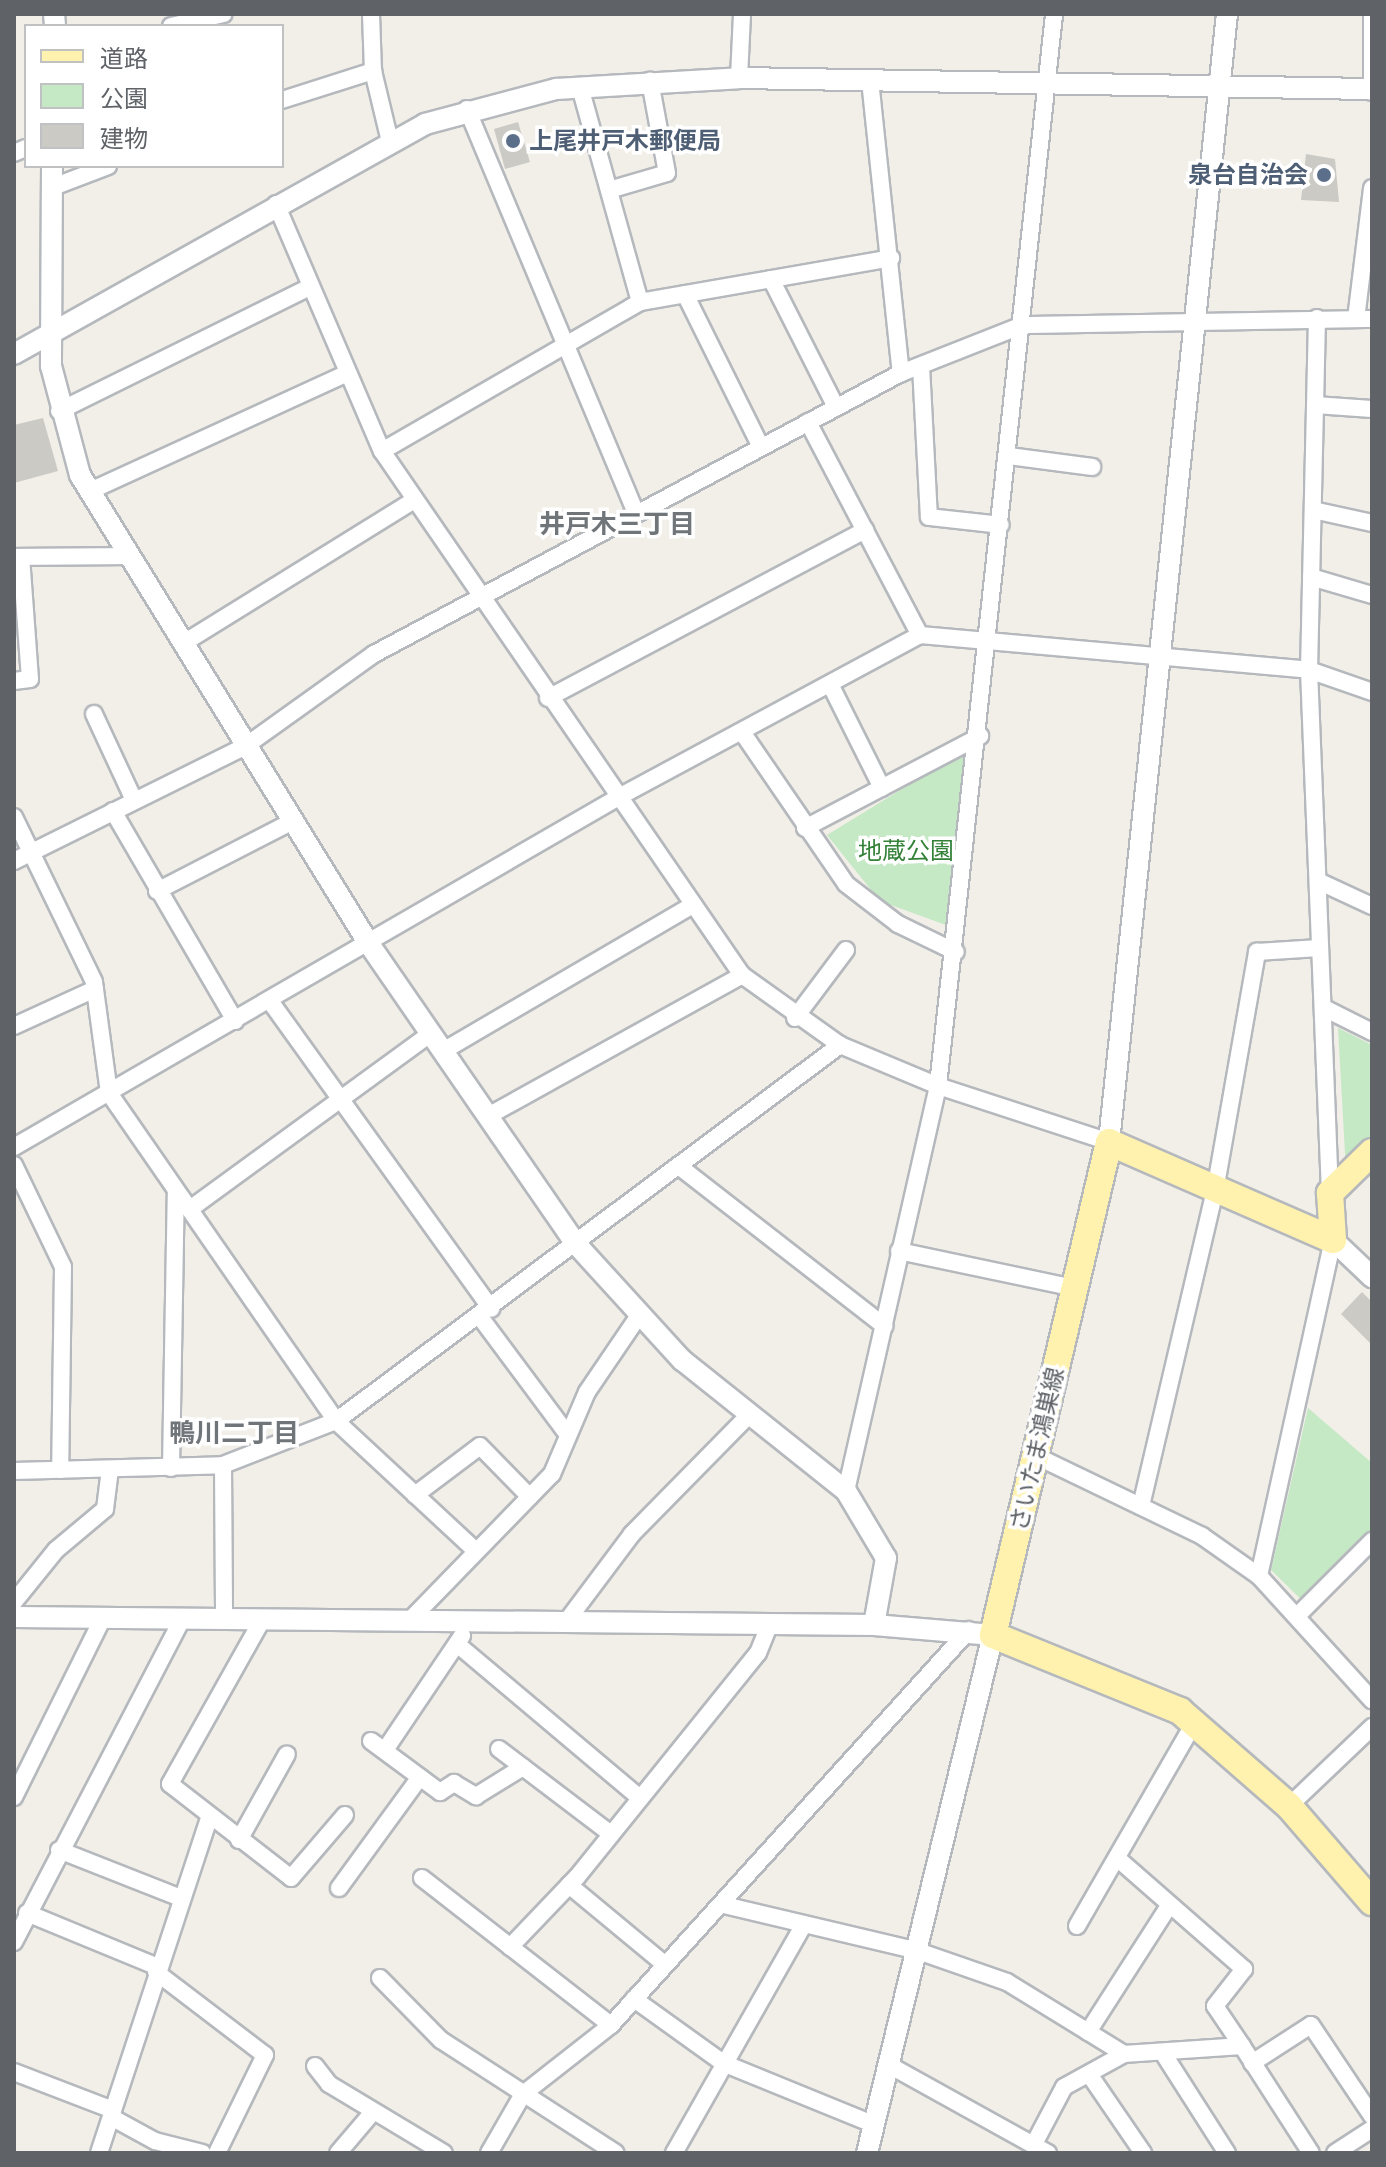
<!DOCTYPE html>
<meta charset="utf-8">
<style>
body{margin:0}
#map{position:relative;width:1386px;height:2167px;overflow:hidden;background:#f1efe8;font-family:Helvetica,"Noto Sans JP",sans-serif}
div>[style]{position:absolute}
[style*='--x']{left:calc(var(--x)*1px);top:calc(var(--y)*1px);width:calc(var(--w)*1px);rotate:calc(var(--a)*1deg)}
.green>*{inset:0;background:#c5e8c5}
.building>*{inset:0;background:#cccac5}
.roads{filter:drop-shadow(2px 0 #b5b8bc) drop-shadow(-2px 0 #b5b8bc) drop-shadow(0 2px #b5b8bc) drop-shadow(0 -2px #b5b8bc)}
.minor>*{height:16px;margin:-8px;padding:0 8px;transform-origin:8px;border-radius:8px;background:#fff}
.tertiary>*{height:20px;margin:-10px;padding:0 10px;transform-origin:10px;border-radius:10px;background:#fff}
.primary>*{height:26px;margin:-13px;padding:0 13px;transform-origin:13px;border-radius:13px;background:#fff2af}
.dots>*{width:22px;height:22px;translate:-50% -50%;box-sizing:border-box;border:4px solid #fff;border-radius:50%}
span{translate:-50% -50%;white-space:nowrap;text-align:center;line-height:1.15;-webkit-text-stroke:7px #fff;paint-order:stroke}
.service-label{font-size:24px;color:#4e5e75;font-weight:700}
.left{translate:0 -50%;text-align:left}
.right{translate:-100% -50%;text-align:right}
.park-label{font-size:24px;color:#348238}
.street-label{font-size:24px;color:#5f6368}
.neighbourhood-label{font-size:26px;color:#70757a;font-weight:700}
.frame{position:absolute;inset:0;border:16px solid #5f6368;pointer-events:none}
.legend{position:absolute;left:24px;top:24px;width:260px;height:144px;box-sizing:border-box;background:#fff;border:2px solid #bfc1c3;margin:0;padding:10px 14px;list-style:none;font-size:24px;color:#5f6368}
.legend li{display:flex;align-items:center;gap:16px;height:40px}
.legend b{width:40px;border:2px solid #bfc1c3}
</style>
<div id="map">
<div class="green">
<i style="clip-path:polygon(964px 751px,954px 928px,880px 901px,827px 835px)"></i>
<i style="clip-path:polygon(1338px 1028px,1372px 1045px,1372px 1148px,1346px 1171px)"></i>
<i style="clip-path:polygon(1308px 1408px,1372px 1463px,1372px 1545px,1315px 1613px,1271px 1570px)"></i>
</div>
<div class="building">
<i style="clip-path:polygon(518px 122px,530px 162px,505px 169px,494px 129px)"></i>
<i style="clip-path:polygon(1306px 154px,1335px 159px,1339px 202px,1301px 200px)"></i>
<i style="clip-path:polygon(43px 418px,58px 471px,14px 483px,14px 425px)"></i>
<i style="clip-path:polygon(1362px 1292px,1372px 1302px,1372px 1345px,1341px 1314px)"></i>
</div>
<div class="roads">
<div class="minor">
<i style="--x:371;--y:14;--w:57;--a:88"></i>
<i style="--x:373;--y:71;--w:73;--a:76.5"></i>
<i style="--x:1372;--y:17;--w:75;--a:90"></i>
<i style="--x:171;--y:26;--w:54;--a:-12.8"></i>
<i style="--x:739;--y:78;--w:64;--a:-87.3"></i>
<i style="--x:870;--y:80;--w:295;--a:84"></i>
<i style="--x:580;--y:87;--w:223;--a:74.4"></i>
<i style="--x:282;--y:100;--w:96;--a:-17.7"></i>
<i style="--x:467;--y:109;--w:438;--a:67.3"></i>
<i style="--x:14;--y:153;--w:13;--a:-23"></i>
<i style="--x:53;--y:187;--w:59;--a:-20.9"></i>
<i style="--x:609;--y:190;--w:60;--a:-16.3"></i>
<i style="--x:667;--y:173;--w:94;--a:-100.5"></i>
<i style="--x:276;--y:204;--w:269;--a:66.8"></i>
<i style="--x:382;--y:451;--w:636;--a:55.51"></i>
<i style="--x:742;--y:975;--w:120;--a:35.5"></i>
<i style="--x:840;--y:1045;--w:106;--a:22.7"></i>
<i style="--x:938;--y:1086;--w:180;--a:18.1"></i>
<i style="--x:771;--y:279;--w:144;--a:63.1"></i>
<i style="--x:685;--y:294;--w:171;--a:63.6"></i>
<i style="--x:1317;--y:318;--w:352;--a:91.3"></i>
<i style="--x:1309;--y:670;--w:523;--a:87.7"></i>
<i style="--x:1356;--y:319;--w:132;--a:-83"></i>
<i style="--x:921;--y:366;--w:151;--a:87"></i>
<i style="--x:929;--y:517;--w:72;--a:6.3"></i>
<i style="--x:1315;--y:405;--w:57;--a:4"></i>
<i style="--x:59;--y:411;--w:280;--a:-26.3"></i>
<i style="--x:808;--y:422;--w:241;--a:62.3"></i>
<i style="--x:382;--y:451;--w:298;--a:-30"></i>
<i style="--x:640;--y:302;--w:255;--a:-9.9"></i>
<i style="--x:1009;--y:456;--w:84;--a:7.5"></i>
<i style="--x:90;--y:491;--w:281;--a:-24.6"></i>
<i style="--x:1313;--y:510;--w:60;--a:12.4"></i>
<i style="--x:14;--y:557;--w:114;--a:-0.5"></i>
<i style="--x:1311;--y:577;--w:64;--a:16.4"></i>
<i style="--x:182;--y:644;--w:273;--a:-31.8"></i>
<i style="--x:14;--y:681;--w:16;--a:-7"></i>
<i style="--x:30;--y:679;--w:122;--a:-94.2"></i>
<i style="--x:830;--y:684;--w:116;--a:63.4"></i>
<i style="--x:548;--y:698;--w:359;--a:-27.9"></i>
<i style="--x:94;--y:714;--w:95;--a:65.1"></i>
<i style="--x:742;--y:732;--w:184;--a:55.6"></i>
<i style="--x:846;--y:884;--w:66;--a:37.6"></i>
<i style="--x:898;--y:924;--w:64;--a:25.8"></i>
<i style="--x:113;--y:811;--w:243;--a:59.8"></i>
<i style="--x:14;--y:817;--w:183;--a:64.1"></i>
<i style="--x:94;--y:982;--w:112;--a:82.3"></i>
<i style="--x:109;--y:1093;--w:399;--a:55.3"></i>
<i style="--x:336;--y:1421;--w:191;--a:42.9"></i>
<i style="--x:805;--y:828;--w:198;--a:-27.7"></i>
<i style="--x:14;--y:861;--w:257;--a:-26.4"></i>
<i style="--x:244;--y:747;--w:160;--a:-35.6"></i>
<i style="--x:374;--y:654;--w:597;--a:-28.07"></i>
<i style="--x:901;--y:373;--w:131;--a:-21.5"></i>
<i style="--x:1023;--y:325;--w:349;--a:-1"></i>
<i style="--x:1318;--y:881;--w:60;--a:24.8"></i>
<i style="--x:157;--y:891;--w:151;--a:-27.2"></i>
<i style="--x:270;--y:1001;--w:379;--a:54.3"></i>
<i style="--x:1324;--y:1008;--w:54;--a:26.6"></i>
<i style="--x:795;--y:1018;--w:85;--a:-53.1"></i>
<i style="--x:14;--y:1026;--w:89;--a:-24.6"></i>
<i style="--x:443;--y:1051;--w:290;--a:-30.3"></i>
<i style="--x:488;--y:1116;--w:291;--a:-29"></i>
<i style="--x:14;--y:1147;--w:697;--a:-30.06"></i>
<i style="--x:617;--y:798;--w:344;--a:-28.3"></i>
<i style="--x:920;--y:635;--w:391;--a:5.1"></i>
<i style="--x:1309;--y:670;--w:67;--a:19.2"></i>
<i style="--x:14;--y:1165;--w:113;--a:64.3"></i>
<i style="--x:63;--y:1267;--w:203;--a:90.8"></i>
<i style="--x:680;--y:1167;--w:259;--a:37.9"></i>
<i style="--x:190;--y:1209;--w:298;--a:-36.1"></i>
<i style="--x:899;--y:1251;--w:180;--a:11.9"></i>
<i style="--x:480;--y:1317;--w:142;--a:53.3"></i>
<i style="--x:1036;--y:1456;--w:184;--a:25.7"></i>
<i style="--x:1202;--y:1536;--w:70;--a:35.1"></i>
<i style="--x:1259;--y:1576;--w:168;--a:47.7"></i>
<i style="--x:223;--y:1465;--w:154;--a:89.6"></i>
<i style="--x:171;--y:1468;--w:276;--a:-89"></i>
<i style="--x:14;--y:1471;--w:209;--a:-1.6"></i>
<i style="--x:223;--y:1465;--w:121;--a:-21.3"></i>
<i style="--x:336;--y:1421;--w:629;--a:-36.72"></i>
<i style="--x:846;--y:1491;--w:415;--a:-77.2"></i>
<i style="--x:938;--y:1086;--w:1078;--a:-83.82"></i>
<i style="--x:415;--y:1495;--w:81;--a:-37"></i>
<i style="--x:480;--y:1446;--w:71;--a:45.6"></i>
<i style="--x:1141;--y:1506;--w:330;--a:-76.8"></i>
<i style="--x:1216;--y:1185;--w:237;--a:-80"></i>
<i style="--x:1257;--y:952;--w:62;--a:-3.7"></i>
<i style="--x:1259;--y:1576;--w:344;--a:-77.6"></i>
<i style="--x:14;--y:1602;--w:67;--a:-51.1"></i>
<i style="--x:56;--y:1550;--w:64;--a:-39.9"></i>
<i style="--x:105;--y:1509;--w:40;--a:-82.9"></i>
<i style="--x:1298;--y:1615;--w:105;--a:-45"></i>
<i style="--x:262;--y:1620;--w:188;--a:119.3"></i>
<i style="--x:170;--y:1784;--w:153;--a:37.8"></i>
<i style="--x:291;--y:1878;--w:83;--a:-49.4"></i>
<i style="--x:409;--y:1621;--w:205;--a:-45.8"></i>
<i style="--x:552;--y:1474;--w:89;--a:-66.9"></i>
<i style="--x:587;--y:1392;--w:94;--a:-55.8"></i>
<i style="--x:566;--y:1622;--w:110;--a:-53.1"></i>
<i style="--x:632;--y:1534;--w:165;--a:-45.5"></i>
<i style="--x:457;--y:1644;--w:239;--a:40.1"></i>
<i style="--x:371;--y:1741;--w:86;--a:36.5"></i>
<i style="--x:440;--y:1792;--w:17;--a:-33"></i>
<i style="--x:454;--y:1783;--w:26;--a:31"></i>
<i style="--x:476;--y:1796;--w:55;--a:-31.7"></i>
<i style="--x:499;--y:1749;--w:141;--a:37.2"></i>
<i style="--x:385;--y:1750;--w:138;--a:-56"></i>
<i style="--x:14;--y:1797;--w:200;--a:-63.6"></i>
<i style="--x:1289;--y:1806;--w:115;--a:-43.6"></i>
<i style="--x:239;--y:1840;--w:98;--a:-60.8"></i>
<i style="--x:59;--y:1850;--w:131;--a:21.5"></i>
<i style="--x:1117;--y:1858;--w:169;--a:41.2"></i>
<i style="--x:1244;--y:1969;--w:47;--a:128.1"></i>
<i style="--x:1215;--y:2006;--w:48;--a:56"></i>
<i style="--x:422;--y:1878;--w:239;--a:37.9"></i>
<i style="--x:569;--y:1885;--w:124;--a:39.7"></i>
<i style="--x:339;--y:1888;--w:137;--a:-53.9"></i>
<i style="--x:724;--y:1905;--w:196;--a:13.3"></i>
<i style="--x:915;--y:1950;--w:97;--a:19.2"></i>
<i style="--x:1007;--y:1982;--w:137;--a:31.6"></i>
<i style="--x:27;--y:1913;--w:142;--a:22.4"></i>
<i style="--x:1077;--y:1926;--w:236;--a:-60"></i>
<i style="--x:14;--y:1942;--w:364;--a:-62.5"></i>
<i style="--x:510;--y:1947;--w:97;--a:-46.3"></i>
<i style="--x:577;--y:1877;--w:288;--a:-51.1"></i>
<i style="--x:758;--y:1653;--w:31;--a:-68"></i>
<i style="--x:156;--y:1972;--w:137;--a:37.3"></i>
<i style="--x:265;--y:2055;--w:109;--a:116.1"></i>
<i style="--x:380;--y:1978;--w:87;--a:45.5"></i>
<i style="--x:441;--y:2040;--w:208;--a:32.9"></i>
<i style="--x:634;--y:1999;--w:110;--a:35.7"></i>
<i style="--x:723;--y:2063;--w:164;--a:22.2"></i>
<i style="--x:1088;--y:2032;--w:150;--a:-57.3"></i>
<i style="--x:1163;--y:2053;--w:119;--a:57.4"></i>
<i style="--x:1252;--y:2063;--w:70;--a:-32.8"></i>
<i style="--x:1311;--y:2025;--w:110;--a:56.2"></i>
<i style="--x:889;--y:2065;--w:182;--a:29"></i>
<i style="--x:315;--y:2066;--w:23;--a:52"></i>
<i style="--x:329;--y:2084;--w:134;--a:31"></i>
<i style="--x:14;--y:2072;--w:106;--a:21"></i>
<i style="--x:1089;--y:2074;--w:96;--a:55.6"></i>
<i style="--x:111;--y:2117;--w:50;--a:28.6"></i>
<i style="--x:155;--y:2141;--w:49;--a:14.3"></i>
<i style="--x:1035;--y:2142;--w:62;--a:-62.2"></i>
<i style="--x:1064;--y:2087;--w:68;--a:-28.8"></i>
<i style="--x:1124;--y:2054;--w:118;--a:-3.9"></i>
<i style="--x:1242;--y:2046;--w:127;--a:57.2"></i>
<i style="--x:99;--y:2153;--w:352;--a:-71.8"></i>
<i style="--x:338;--y:2153;--w:52;--a:-49.6"></i>
<i style="--x:489;--y:2153;--w:68;--a:-60"></i>
<i style="--x:523;--y:2094;--w:112;--a:-38.1"></i>
<i style="--x:611;--y:2025;--w:533;--a:-47.81"></i>
<i style="--x:674;--y:2153;--w:263;--a:-60.4"></i>
<i style="--x:1335;--y:2153;--w:44;--a:-33"></i>
</div>
<div class="tertiary">
<i style="--x:54;--y:14;--w:12;--a:85"></i>
<i style="--x:52;--y:166;--w:200;--a:90.3"></i>
<i style="--x:51;--y:366;--w:113;--a:75.1"></i>
<i style="--x:80;--y:475;--w:551;--a:58.36"></i>
<i style="--x:369;--y:944;--w:363;--a:55.4"></i>
<i style="--x:575;--y:1243;--w:159;--a:47.6"></i>
<i style="--x:682;--y:1360;--w:210;--a:38.6"></i>
<i style="--x:846;--y:1491;--w:78;--a:59.2"></i>
<i style="--x:886;--y:1558;--w:68;--a:100.2"></i>
<i style="--x:14;--y:354;--w:471;--a:-29.2"></i>
<i style="--x:425;--y:124;--w:136;--a:-15"></i>
<i style="--x:556;--y:89;--w:183;--a:-3.4"></i>
<i style="--x:739;--y:78;--w:633;--a:1"></i>
<i style="--x:1109;--y:1142;--w:1134;--a:-84.03"></i>
<i style="--x:1333;--y:1240;--w:54;--a:43.5"></i>
<i style="--x:14;--y:1617;--w:860;--a:0.53"></i>
<i style="--x:874;--y:1625;--w:119;--a:4.8"></i>
<i style="--x:993;--y:1635;--w:533;--a:103.67"></i>
</div>
<div class="primary">
<i style="--x:1372;--y:1152;--w:59;--a:135.7"></i>
<i style="--x:1330;--y:1193;--w:47;--a:86.3"></i>
<i style="--x:1333;--y:1240;--w:244;--a:-156.4"></i>
<i style="--x:1109;--y:1142;--w:506;--a:103.24"></i>
<i style="--x:993;--y:1635;--w:202;--a:22.1"></i>
<i style="--x:1180;--y:1711;--w:145;--a:41.1"></i>
<i style="--x:1289;--y:1806;--w:127;--a:49.2"></i>
</div>
</div>
<div class="dots">
<i style="left:513px;top:141px;background:#5c6f8a"></i>
<i style="left:1324px;top:175px;background:#5c6f8a"></i>
</div>
<div class="service-label">
<span class="left" style="left:529px;top:141px">上尾井戸木郵便局</span>
<span class="right" style="left:1308px;top:175px">泉台自治会</span>
</div>
<div class="park-label">
<span style="left:906px;top:851px">地蔵公園</span>
</div>
<div class="street-label">
<span style="left:1037px;top:1449px;rotate:-77deg">さいたま鴻巣線</span>
</div>
<div class="neighbourhood-label">
<span style="left:617px;top:525px">井戸木三丁目</span>
<span style="left:234px;top:1434px">鴨川二丁目</span>
</div>
<div class="frame"></div>
<ul class="legend">
<li><b style="height:10px;background:#fff2af"></b>道路</li>
<li><b style="height:22px;background:#c5e8c5"></b>公園</li>
<li><b style="height:22px;background:#cccac5"></b>建物</li>
</ul>
</div>
